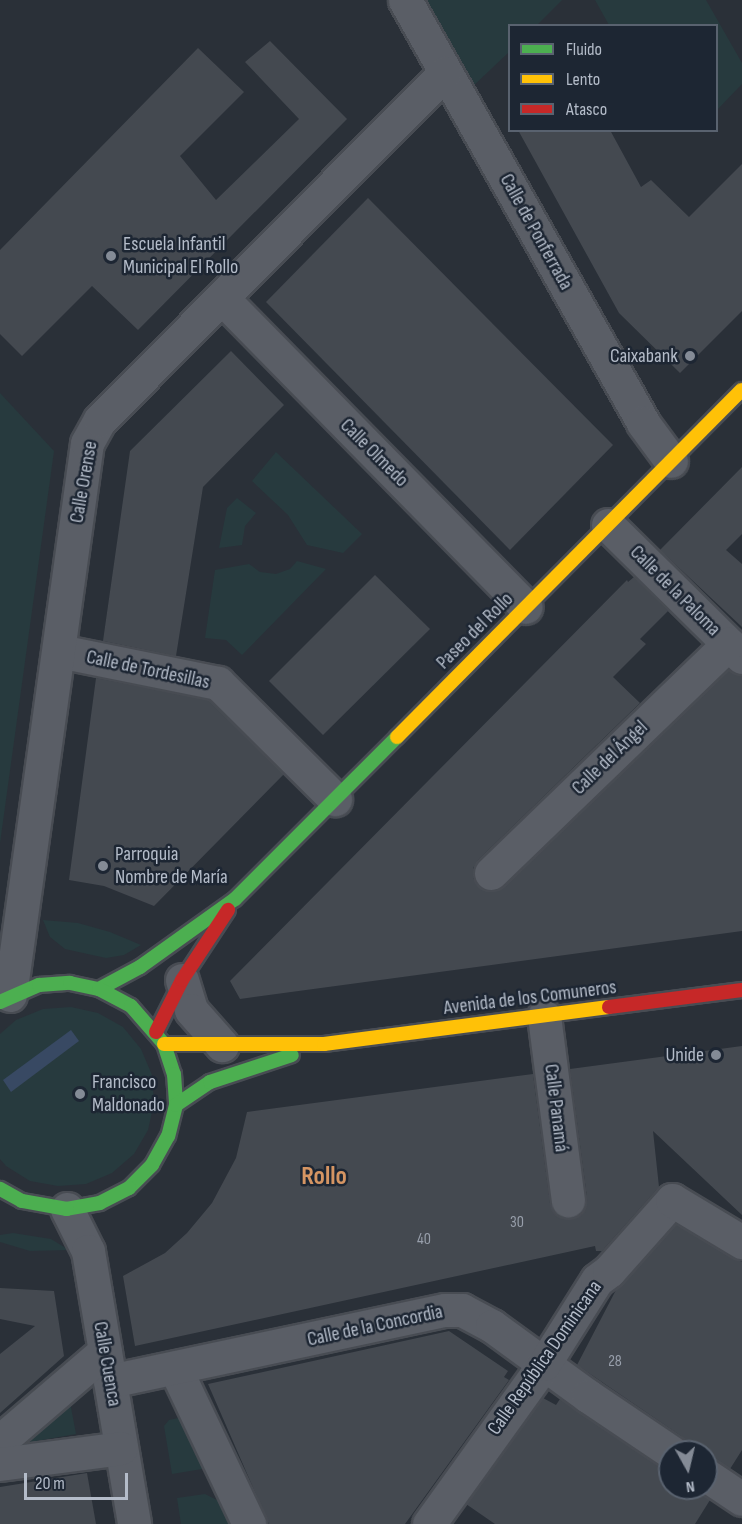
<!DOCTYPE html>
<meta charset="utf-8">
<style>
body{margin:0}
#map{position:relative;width:742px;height:1524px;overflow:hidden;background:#2a3038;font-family:"Sofia Sans Condensed",sans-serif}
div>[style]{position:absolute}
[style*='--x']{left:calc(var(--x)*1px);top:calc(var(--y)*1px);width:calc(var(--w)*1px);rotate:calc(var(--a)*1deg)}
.green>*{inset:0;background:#273a3e}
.water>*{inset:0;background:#384963}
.building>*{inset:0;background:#444950}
.roads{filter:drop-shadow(2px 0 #484c53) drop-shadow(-2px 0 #484c53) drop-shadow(0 2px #484c53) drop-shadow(0 -2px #484c53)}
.street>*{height:33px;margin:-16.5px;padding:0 16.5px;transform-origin:16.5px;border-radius:16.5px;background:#5a5e66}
.fast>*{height:14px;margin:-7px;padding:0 7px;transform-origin:7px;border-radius:7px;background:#4caf50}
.slow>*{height:14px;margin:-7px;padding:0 7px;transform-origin:7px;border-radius:7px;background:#ffc107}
.jam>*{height:14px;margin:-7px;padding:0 7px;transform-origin:7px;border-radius:7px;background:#c62828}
.dots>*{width:16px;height:16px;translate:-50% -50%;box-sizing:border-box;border:3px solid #1d2633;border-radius:50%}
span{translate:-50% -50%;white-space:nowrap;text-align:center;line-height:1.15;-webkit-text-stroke:5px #1d2633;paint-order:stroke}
.number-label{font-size:16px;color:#989fab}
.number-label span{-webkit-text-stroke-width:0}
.street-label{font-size:20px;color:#b4bcc9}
.poi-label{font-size:20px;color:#b4bcc9}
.left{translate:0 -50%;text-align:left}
.right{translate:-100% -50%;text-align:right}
.district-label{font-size:26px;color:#d59563;font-weight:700}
.legend{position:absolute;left:508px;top:24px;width:210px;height:108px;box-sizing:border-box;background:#1d2633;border:2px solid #59626f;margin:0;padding:8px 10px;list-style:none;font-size:18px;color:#b4bcc9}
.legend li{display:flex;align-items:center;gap:12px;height:30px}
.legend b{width:30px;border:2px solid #59626f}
.north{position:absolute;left:658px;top:1440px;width:60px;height:60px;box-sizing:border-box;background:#1d2633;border:2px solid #59626f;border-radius:50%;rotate:172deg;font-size:16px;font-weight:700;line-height:24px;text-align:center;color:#b4bcc9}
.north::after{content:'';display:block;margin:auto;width:21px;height:27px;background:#848b96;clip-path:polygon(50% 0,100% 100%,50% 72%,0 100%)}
.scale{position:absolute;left:24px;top:1473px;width:104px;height:27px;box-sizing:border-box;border:3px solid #b4bcc9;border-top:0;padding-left:8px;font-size:18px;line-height:21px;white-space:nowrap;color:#b4bcc9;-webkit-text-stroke:4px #1d2633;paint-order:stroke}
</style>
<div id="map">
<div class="green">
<i style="clip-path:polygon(421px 0,562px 0,537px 25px,510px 26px,509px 52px,470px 89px)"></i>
<i style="clip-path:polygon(595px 0,706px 0,742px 63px,742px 84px,717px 110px,716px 26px,609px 25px)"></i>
<i style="clip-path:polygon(0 393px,54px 451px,0 843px)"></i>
<i style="clip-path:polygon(276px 452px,362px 534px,343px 553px,307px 545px,288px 515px,252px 481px)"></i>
<i style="clip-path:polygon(237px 498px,256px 513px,245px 526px,242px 545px,219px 548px,227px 508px)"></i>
<i style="clip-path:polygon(297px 561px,326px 569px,242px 655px,226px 640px,205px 638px,215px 570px,249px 564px,260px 572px,276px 574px,290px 569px)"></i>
<i style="clip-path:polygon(43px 920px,78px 923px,110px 932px,141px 945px,124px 955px,106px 958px,65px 949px,50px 937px)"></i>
<i style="clip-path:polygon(71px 1007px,98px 1013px,123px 1027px,141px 1049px,152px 1075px,154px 1103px,148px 1130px,134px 1154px,112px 1173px,86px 1184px,58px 1186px,30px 1181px,6px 1166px,0 1159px,0 1034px,16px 1020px,43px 1009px)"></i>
<i style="clip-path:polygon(13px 1233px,51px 1239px,69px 1250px,30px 1251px,0 1242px,0 1235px)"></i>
<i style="clip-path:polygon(69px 1397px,76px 1434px,14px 1445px)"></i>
<i style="clip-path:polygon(178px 1418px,188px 1425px,208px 1468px,172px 1474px,164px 1426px,169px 1420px)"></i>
<i style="clip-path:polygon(205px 1494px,219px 1501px,229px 1512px,234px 1524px,181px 1524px,177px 1498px)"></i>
</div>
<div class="water">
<i style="clip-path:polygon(71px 1030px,79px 1041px,11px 1092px,3px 1080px)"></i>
</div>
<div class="building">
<i style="clip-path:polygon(270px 41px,347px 119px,138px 330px,92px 286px,22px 356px,0 334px,0 250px,198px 48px,244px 92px,180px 156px,216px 200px,299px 119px,245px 62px)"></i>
<i style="clip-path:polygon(518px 130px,610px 130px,641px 187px,651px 180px,689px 217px,742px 164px,742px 311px,680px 373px,619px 313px)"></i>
<i style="clip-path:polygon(368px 198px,613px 445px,510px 550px,266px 302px)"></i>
<i style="clip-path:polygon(231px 351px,284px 405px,203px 487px,176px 656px,103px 641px,130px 451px)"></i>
<i style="clip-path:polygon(742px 467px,742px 534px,726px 550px,742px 564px,742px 627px,660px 550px)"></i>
<i style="clip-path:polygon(375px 575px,430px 629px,323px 735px,269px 681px)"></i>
<i style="clip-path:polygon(634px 577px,668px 611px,640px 639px,646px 644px,613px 677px,640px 703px,478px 860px,473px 868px,473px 878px,478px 886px,486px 891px,496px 891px,504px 886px,728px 670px,742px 675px,742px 931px,240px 999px,230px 981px,627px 580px,628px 582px)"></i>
<i style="clip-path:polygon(96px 678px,209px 700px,284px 774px,154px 906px,104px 886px,69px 880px)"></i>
<i style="clip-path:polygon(742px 1046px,742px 1215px,653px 1131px,659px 1187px,602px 1251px,596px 1251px,595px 1246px,135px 1346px,123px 1276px,165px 1253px,187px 1233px,212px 1203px,236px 1158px,247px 1112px,533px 1074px,550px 1203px,553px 1211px,560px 1217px,571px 1218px,580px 1214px,585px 1208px,587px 1198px,570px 1069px)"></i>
<i style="clip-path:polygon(675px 1224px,742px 1262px,742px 1450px,730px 1469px,706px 1456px,706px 1452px,690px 1452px,688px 1443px,681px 1436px,577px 1365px,617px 1288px)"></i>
<i style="clip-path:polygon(0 1288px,54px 1291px,64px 1356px,0 1413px,0 1354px,35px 1326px,0 1319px)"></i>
<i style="clip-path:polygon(449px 1331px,508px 1371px,504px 1377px,509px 1380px,405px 1524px,269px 1524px,208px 1384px)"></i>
<i style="clip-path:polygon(543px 1398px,556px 1405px,560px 1399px,661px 1468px,670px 1471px,670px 1488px,693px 1488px,710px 1500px,695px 1524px,495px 1524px,466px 1504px)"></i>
<i style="clip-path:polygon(87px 1473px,96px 1524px,0 1524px,0 1487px)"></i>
</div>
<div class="roads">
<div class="street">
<i style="--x:405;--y:0;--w:485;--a:60.6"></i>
<i style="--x:643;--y:423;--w:47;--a:53.6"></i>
<i style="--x:222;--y:298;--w:433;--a:45.5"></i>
<i style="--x:608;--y:525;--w:188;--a:44.6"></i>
<i style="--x:59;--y:651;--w:162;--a:11.4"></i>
<i style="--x:218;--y:683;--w:165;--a:44.8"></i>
<i style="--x:491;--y:873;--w:330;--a:-44"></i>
<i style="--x:182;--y:980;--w:31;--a:73"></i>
<i style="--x:191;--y:1010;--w:47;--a:48.5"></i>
<i style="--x:10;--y:995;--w:557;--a:-82.06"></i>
<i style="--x:87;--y:443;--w:26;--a:-61"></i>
<i style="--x:100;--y:420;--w:489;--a:-45.2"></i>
<i style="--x:544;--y:1016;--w:186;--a:82.6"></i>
<i style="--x:67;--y:1209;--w:47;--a:63.4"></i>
<i style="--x:88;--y:1251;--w:277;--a:80.4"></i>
<i style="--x:175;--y:1368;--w:173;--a:64.6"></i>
<i style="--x:110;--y:1381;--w:342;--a:-12"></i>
<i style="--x:445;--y:1310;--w:17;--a:0"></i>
<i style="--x:462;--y:1310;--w:34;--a:28"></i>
<i style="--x:492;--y:1326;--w:119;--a:36.1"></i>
<i style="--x:588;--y:1396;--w:100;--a:34"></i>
<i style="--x:0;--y:1441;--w:138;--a:-40.6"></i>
<i style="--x:0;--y:1464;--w:122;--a:-7.5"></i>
<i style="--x:706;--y:1475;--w:43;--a:33.7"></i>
<i style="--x:429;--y:1524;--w:197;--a:-54.3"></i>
<i style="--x:544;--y:1364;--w:99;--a:-57.8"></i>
<i style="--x:597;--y:1280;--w:15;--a:-37"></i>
<i style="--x:609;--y:1271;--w:95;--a:-48.4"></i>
<i style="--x:672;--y:1200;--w:82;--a:31"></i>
</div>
<div class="fast">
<i style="--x:99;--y:989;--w:47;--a:-28.2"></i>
<i style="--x:140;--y:967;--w:117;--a:-35.6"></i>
<i style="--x:235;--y:899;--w:229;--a:-45"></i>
<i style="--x:0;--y:1002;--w:43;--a:-23.6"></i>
<i style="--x:39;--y:985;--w:31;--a:-4"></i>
<i style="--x:70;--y:983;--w:30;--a:12"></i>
<i style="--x:99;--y:989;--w:36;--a:28"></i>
<i style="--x:131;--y:1006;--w:50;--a:49"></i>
<i style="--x:164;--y:1044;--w:32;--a:72"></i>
<i style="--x:174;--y:1074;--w:31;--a:86"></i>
<i style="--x:176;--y:1105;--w:32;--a:104"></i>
<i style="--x:168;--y:1136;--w:33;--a:119"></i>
<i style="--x:152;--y:1165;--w:33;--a:135"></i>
<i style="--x:129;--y:1188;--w:33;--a:153"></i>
<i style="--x:100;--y:1203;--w:34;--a:170"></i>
<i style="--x:67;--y:1209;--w:46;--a:-169.9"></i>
<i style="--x:22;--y:1201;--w:25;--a:-151"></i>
<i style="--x:176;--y:1105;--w:41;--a:-34.1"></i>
<i style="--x:210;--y:1082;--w:86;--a:-18.2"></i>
</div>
<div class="slow">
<i style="--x:397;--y:737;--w:489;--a:-45.2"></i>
<i style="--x:164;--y:1044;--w:160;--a:0"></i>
<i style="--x:324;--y:1044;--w:287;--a:-7.4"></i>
</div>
<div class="jam">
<i style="--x:609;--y:1007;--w:134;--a:-7.3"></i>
<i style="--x:156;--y:1032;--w:58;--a:-63.4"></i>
<i style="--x:182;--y:980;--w:84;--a:-56.7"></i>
</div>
</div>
<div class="dots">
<i style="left:111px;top:256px;background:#848b96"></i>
<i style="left:690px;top:356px;background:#848b96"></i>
<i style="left:103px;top:866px;background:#848b96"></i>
<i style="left:716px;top:1055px;background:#848b96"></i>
<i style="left:80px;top:1094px;background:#848b96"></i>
</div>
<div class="number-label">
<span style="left:517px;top:1223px">30</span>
<span style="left:424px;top:1240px">40</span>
<span style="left:615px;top:1362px">28</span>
</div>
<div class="street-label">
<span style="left:536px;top:232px;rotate:61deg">Calle de Ponferrada</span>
<span style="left:374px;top:453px;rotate:45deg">Calle Olmedo</span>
<span style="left:84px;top:482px;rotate:-80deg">Calle Orense</span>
<span style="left:675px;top:591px;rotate:45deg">Calle de la Paloma</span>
<span style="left:475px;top:631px;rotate:-45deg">Paseo del Rollo</span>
<span style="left:148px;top:670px;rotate:12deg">Calle de Tordesillas</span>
<span style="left:610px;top:758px;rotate:-44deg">Calle del Ángel</span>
<span style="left:530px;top:998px;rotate:-7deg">Avenida de los Comuneros</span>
<span style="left:556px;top:1108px;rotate:83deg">Calle Panamá</span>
<span style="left:375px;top:1326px;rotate:-12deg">Calle de la Concordia</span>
<span style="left:545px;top:1358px;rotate:-55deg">Calle República Dominicana</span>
<span style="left:107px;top:1364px;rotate:80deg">Calle Cuenca</span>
</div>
<div class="poi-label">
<span class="left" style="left:123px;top:256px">Escuela Infantil<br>Municipal El Rollo</span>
<span class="right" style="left:678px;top:356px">Caixabank</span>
<span class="left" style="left:115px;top:866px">Parroquia<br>Nombre de María</span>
<span class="right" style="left:704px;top:1055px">Unide</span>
<span class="left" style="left:92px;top:1094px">Francisco<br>Maldonado</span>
</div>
<div class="district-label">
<span style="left:324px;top:1177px">Rollo</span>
</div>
<ul class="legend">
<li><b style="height:8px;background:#4caf50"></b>Fluido</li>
<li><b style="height:8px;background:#ffc107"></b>Lento</li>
<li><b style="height:8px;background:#c62828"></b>Atasco</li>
</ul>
<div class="north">N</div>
<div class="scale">20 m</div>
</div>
